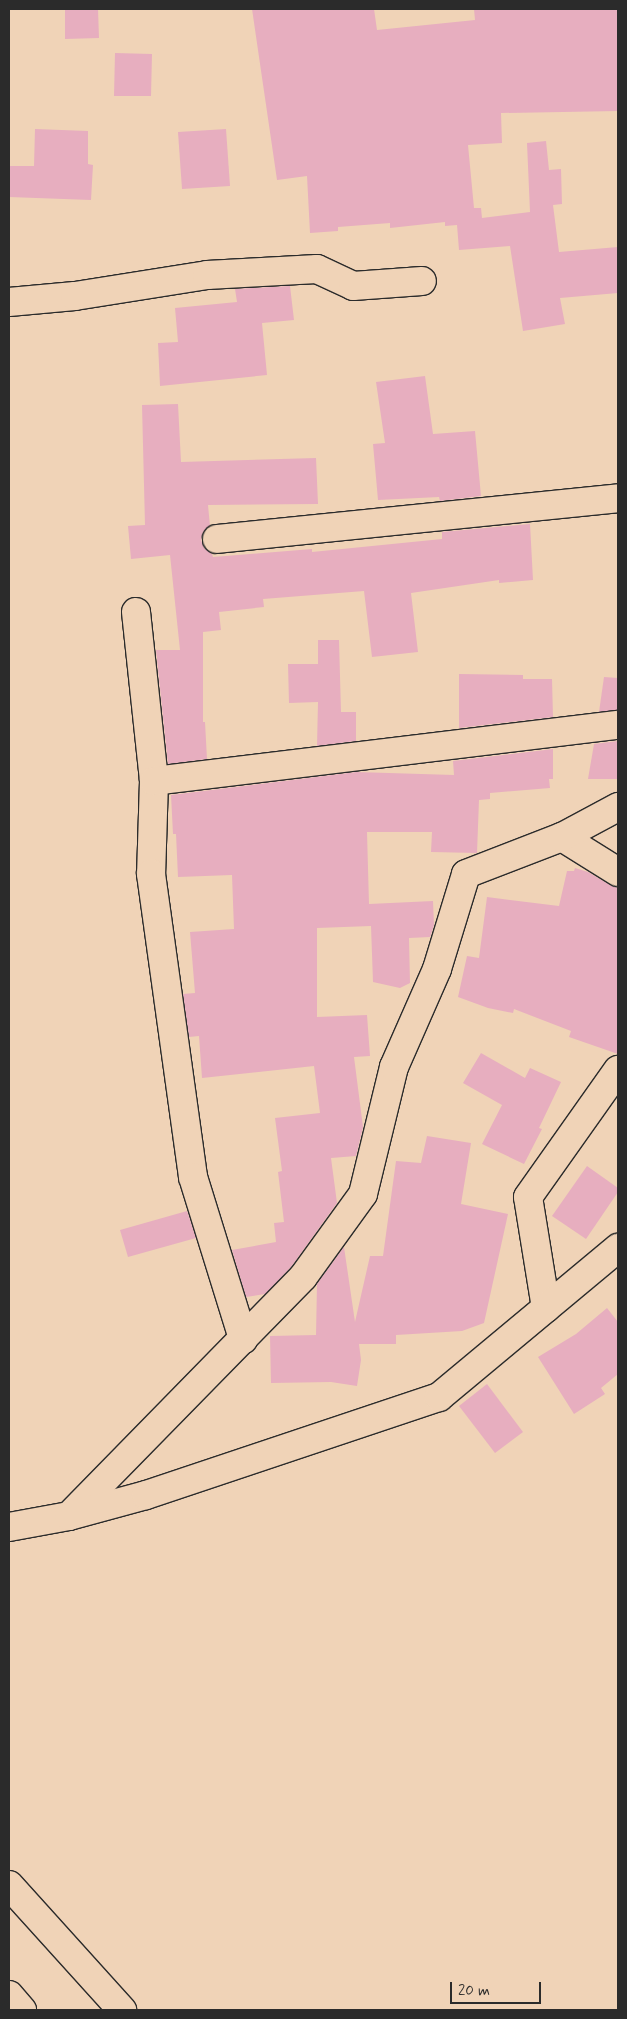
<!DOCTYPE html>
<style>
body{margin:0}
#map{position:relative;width:627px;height:2019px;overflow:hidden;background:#f0d3b7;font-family:Mynerve,sans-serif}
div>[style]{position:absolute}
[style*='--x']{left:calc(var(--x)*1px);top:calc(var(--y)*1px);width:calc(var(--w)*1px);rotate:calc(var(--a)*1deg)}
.building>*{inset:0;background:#e7aebf}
.roads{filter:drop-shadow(1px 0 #2b2b2b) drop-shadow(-1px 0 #2b2b2b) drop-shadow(0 1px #2b2b2b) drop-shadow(0 -1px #2b2b2b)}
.minor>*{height:28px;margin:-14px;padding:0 14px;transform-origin:14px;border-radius:14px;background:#f0d3b7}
span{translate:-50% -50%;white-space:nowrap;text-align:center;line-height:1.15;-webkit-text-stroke:4px #f0d3b7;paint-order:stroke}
.frame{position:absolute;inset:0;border:10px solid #2b2b2b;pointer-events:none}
.scale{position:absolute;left:450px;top:1982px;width:91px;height:22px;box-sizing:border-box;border:2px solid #2b2b2b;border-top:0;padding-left:6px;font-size:15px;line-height:18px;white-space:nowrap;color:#2b2b2b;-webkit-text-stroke:4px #f0d3b7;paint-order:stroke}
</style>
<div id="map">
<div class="building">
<i style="clip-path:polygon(65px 9px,98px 9px,99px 38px,65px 39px)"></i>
<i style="clip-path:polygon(252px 9px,374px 9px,377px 30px,475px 20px,474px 9px,618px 9px,618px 111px,501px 113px,502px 143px,468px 145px,474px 208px,481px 208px,482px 218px,530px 212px,527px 143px,546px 141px,549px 170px,561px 169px,562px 204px,553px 205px,559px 252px,618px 247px,618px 293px,560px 298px,565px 324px,523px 331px,510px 246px,459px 250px,457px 225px,445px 226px,445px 222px,390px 228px,390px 223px,338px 227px,338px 231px,310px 233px,307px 176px,277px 180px)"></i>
<i style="clip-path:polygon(115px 53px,152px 54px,151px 96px,114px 96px)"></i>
<i style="clip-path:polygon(35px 129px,88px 131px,88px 164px,93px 165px,91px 200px,9px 197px,9px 166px,34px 166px)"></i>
<i style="clip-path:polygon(226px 129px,230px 186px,182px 189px,178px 132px)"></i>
<i style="clip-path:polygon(290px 286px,294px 320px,262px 323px,267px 375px,160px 386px,158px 343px,178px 342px,175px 308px,237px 302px,235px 289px)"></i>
<i style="clip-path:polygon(425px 376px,433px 434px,475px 431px,481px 496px,440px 501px,439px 497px,378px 500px,373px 444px,385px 443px,376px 382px)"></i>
<i style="clip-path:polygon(178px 404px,181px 462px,316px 458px,318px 504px,208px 505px,210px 526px,203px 532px,201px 540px,204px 548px,212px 554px,213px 557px,312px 549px,312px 552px,442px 539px,442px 532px,530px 524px,533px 580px,499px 583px,499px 580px,411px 593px,418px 652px,372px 657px,364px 591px,263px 599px,264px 607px,219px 612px,221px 630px,203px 632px,203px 722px,205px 722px,207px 759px,168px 764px,156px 650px,180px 650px,170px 555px,131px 559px,128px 526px,145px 525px,142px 405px)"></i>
<i style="clip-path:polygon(318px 640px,339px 640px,341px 712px,356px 712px,356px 741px,317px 746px,318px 702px,289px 703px,288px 664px,318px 664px)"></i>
<i style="clip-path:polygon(459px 674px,523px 675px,523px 679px,552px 679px,553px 717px,459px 728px)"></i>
<i style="clip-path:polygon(604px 677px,618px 678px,618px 710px,599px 712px)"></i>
<i style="clip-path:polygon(618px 741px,618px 779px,588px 779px,594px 744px)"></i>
<i style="clip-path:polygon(553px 749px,553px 779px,549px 779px,550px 788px,490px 793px,490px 799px,479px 800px,477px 853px,431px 852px,432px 832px,367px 832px,369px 904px,433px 901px,434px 925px,430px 937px,409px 938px,410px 983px,400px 988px,373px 982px,371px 926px,317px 928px,317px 1017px,367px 1015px,370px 1056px,354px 1057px,363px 1127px,356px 1156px,331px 1158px,337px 1203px,291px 1267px,265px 1294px,246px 1297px,232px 1250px,276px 1242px,274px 1223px,284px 1222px,278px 1172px,282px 1171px,275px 1118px,320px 1113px,314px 1066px,202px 1078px,199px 1036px,189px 1037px,183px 994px,195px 993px,190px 932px,234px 929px,232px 875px,178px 877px,176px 834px,173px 834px,171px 795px,356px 772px,454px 775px,453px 761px)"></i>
<i style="clip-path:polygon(575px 868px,588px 872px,610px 885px,618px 888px,618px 1054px,569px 1037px,571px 1031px,514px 1009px,513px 1013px,488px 1008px,458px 997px,467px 956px,479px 958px,487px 897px,559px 906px,567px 871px,574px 871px)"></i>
<i style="clip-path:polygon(481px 1053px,525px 1078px,530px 1068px,561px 1082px,539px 1128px,542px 1129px,524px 1164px,482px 1144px,502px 1105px,463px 1083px)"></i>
<i style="clip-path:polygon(427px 1136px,471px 1143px,461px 1204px,508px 1214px,484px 1323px,462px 1331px,396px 1335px,396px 1344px,359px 1344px,361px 1360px,357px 1386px,331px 1382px,271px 1383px,270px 1336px,316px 1335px,317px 1284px,344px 1247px,355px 1322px,370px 1256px,383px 1256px,396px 1161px,421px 1163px)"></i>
<i style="clip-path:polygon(587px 1166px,618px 1188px,618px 1192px,586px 1239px,552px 1216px)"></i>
<i style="clip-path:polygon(187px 1211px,196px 1238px,128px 1257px,120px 1230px)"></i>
<i style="clip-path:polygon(607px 1308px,618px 1322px,618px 1374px,601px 1388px,605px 1394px,574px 1414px,538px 1357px,576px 1334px)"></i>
<i style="clip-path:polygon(487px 1384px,523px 1432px,495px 1453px,459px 1406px)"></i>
</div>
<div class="roads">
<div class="minor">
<i style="--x:9;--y:302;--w:66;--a:-5.2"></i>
<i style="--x:75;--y:296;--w:134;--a:-9"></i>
<i style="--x:207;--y:275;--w:110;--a:-3.1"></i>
<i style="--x:317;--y:269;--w:40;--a:25"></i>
<i style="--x:353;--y:286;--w:69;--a:-4.1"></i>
<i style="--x:217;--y:539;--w:403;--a:-5.8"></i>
<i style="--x:136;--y:612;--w:170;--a:83.9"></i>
<i style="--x:154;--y:781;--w:93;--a:91.8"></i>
<i style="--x:151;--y:874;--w:306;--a:82.1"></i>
<i style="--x:193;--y:1177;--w:170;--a:72.8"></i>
<i style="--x:154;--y:781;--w:467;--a:-6.9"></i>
<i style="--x:562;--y:837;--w:66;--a:32"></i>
<i style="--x:546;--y:1308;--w:112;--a:-99.2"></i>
<i style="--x:528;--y:1197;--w:156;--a:-54.7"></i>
<i style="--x:69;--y:1516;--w:334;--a:-45.6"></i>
<i style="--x:303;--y:1277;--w:102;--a:-54.1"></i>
<i style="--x:363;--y:1194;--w:131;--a:-76.3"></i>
<i style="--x:394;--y:1067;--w:107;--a:-66.3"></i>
<i style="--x:437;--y:969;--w:99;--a:-73"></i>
<i style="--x:466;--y:874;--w:103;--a:-21.1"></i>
<i style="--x:562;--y:837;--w:64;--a:-28.2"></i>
<i style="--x:9;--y:1527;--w:61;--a:-10.4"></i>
<i style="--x:69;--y:1516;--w:80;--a:-15.3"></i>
<i style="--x:146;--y:1495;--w:309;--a:-18.5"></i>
<i style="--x:439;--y:1397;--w:233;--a:-39.8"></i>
<i style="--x:9;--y:1885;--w:169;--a:47.9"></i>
<i style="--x:9;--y:1995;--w:20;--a:49"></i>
</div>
</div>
<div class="frame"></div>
<div class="scale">20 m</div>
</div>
